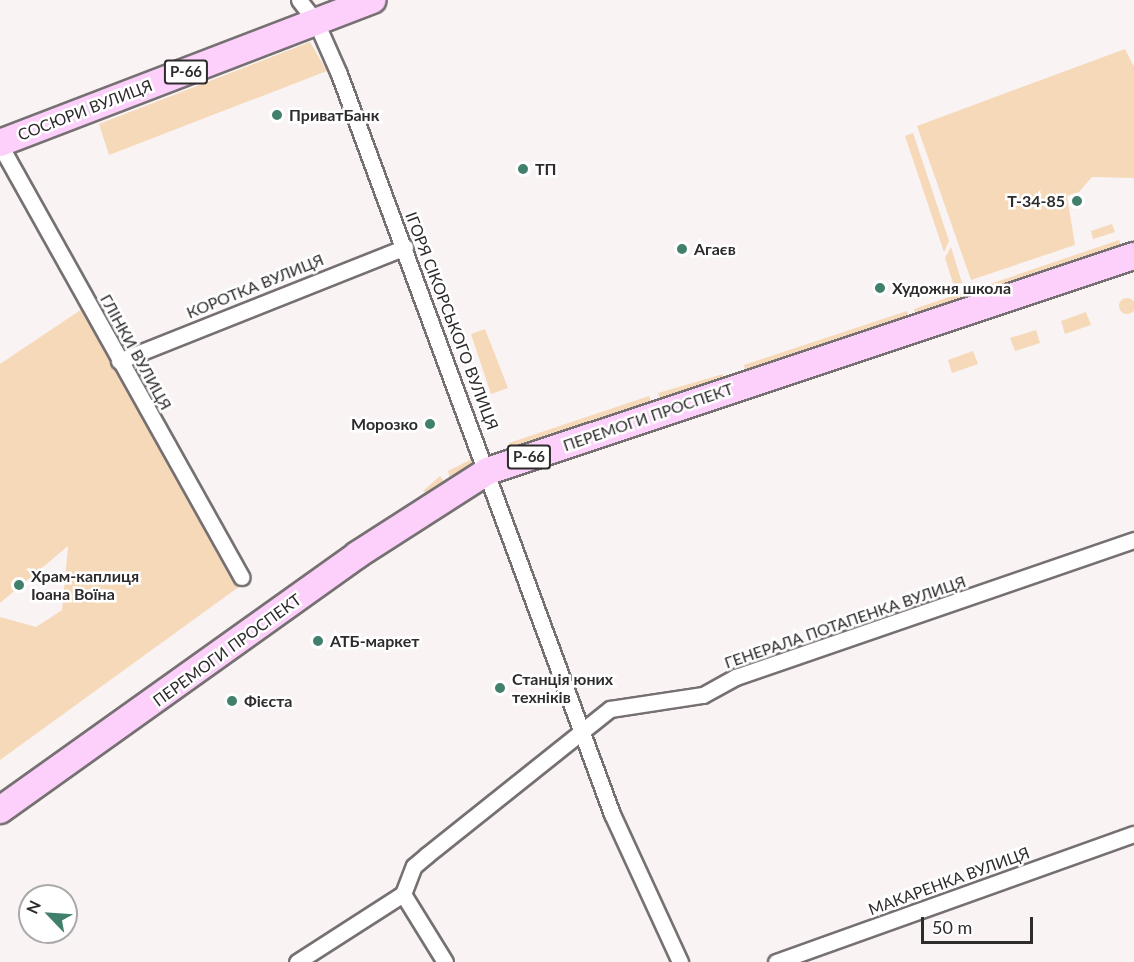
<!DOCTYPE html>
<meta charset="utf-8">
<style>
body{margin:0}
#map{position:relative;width:1134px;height:962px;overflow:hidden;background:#f9f3f4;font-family:Lato,sans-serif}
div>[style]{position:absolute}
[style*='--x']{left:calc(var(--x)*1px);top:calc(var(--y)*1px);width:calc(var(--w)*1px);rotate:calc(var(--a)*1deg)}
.green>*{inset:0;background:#f6d9b9}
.round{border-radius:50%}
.roads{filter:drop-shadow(2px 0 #767072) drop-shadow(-2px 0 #767072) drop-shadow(0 2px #767072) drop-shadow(0 -2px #767072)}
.street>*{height:15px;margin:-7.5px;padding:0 7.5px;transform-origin:7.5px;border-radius:7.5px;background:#fff}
.primary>*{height:26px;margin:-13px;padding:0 13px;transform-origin:13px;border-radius:13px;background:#fcd0fa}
.dots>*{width:16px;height:16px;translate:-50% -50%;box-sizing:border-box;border:3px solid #fff;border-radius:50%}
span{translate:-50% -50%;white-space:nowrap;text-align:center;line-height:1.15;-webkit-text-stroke:5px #fff;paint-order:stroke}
.shield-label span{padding:2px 4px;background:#fff;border:2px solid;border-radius:4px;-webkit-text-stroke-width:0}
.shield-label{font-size:15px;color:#2e2b2c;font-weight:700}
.street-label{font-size:16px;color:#2e2b2c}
.poi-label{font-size:16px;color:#2e2b2c;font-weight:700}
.left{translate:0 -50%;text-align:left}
.right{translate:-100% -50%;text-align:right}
.north{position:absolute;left:18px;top:884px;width:60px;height:60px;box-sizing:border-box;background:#fff;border:2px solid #abaaab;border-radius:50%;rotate:295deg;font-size:16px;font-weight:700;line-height:24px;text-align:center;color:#2e2b2c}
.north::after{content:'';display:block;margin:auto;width:21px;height:27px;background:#41806d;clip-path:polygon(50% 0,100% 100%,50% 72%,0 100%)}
.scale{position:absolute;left:921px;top:917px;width:112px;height:27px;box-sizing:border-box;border:3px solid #2e2b2c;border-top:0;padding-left:8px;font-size:18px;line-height:21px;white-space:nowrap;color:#2e2b2c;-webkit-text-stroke:4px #fff;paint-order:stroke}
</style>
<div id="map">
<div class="green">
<i style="clip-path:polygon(310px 42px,327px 71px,109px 155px,99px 124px)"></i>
<i style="clip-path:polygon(1125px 49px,1134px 67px,1134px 178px,1092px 177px,1079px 192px,1067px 196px,1075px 245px,971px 280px,917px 126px)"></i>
<i style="clip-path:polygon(913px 133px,949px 241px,944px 252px,905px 136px)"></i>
<i style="clip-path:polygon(1112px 224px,1115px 232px,1093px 239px,1091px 231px)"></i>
<i style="clip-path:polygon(1119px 240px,1122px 249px,984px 296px,981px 287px)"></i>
<i style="clip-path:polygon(951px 247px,962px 283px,954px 286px,945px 258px)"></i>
<i style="clip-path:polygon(970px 290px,973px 301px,917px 319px,914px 309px)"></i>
<i class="round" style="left:1119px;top:298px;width:16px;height:16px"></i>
<i style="clip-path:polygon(82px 309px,240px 586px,0 760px,0 617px,36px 627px,62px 610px,68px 546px,0 603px,0 364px)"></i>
<i style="clip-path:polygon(907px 311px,910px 322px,745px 370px,744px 365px)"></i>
<i style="clip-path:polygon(1086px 312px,1091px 325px,1065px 334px,1061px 321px)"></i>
<i style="clip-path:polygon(485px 329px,508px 388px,491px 394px,471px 334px)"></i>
<i style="clip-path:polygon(1036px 330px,1040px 343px,1015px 351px,1010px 338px)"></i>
<i style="clip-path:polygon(973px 351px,978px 364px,952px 373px,948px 360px)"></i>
<i style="clip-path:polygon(723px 374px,722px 382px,661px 403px,658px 393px)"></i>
<i style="clip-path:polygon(649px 396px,653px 406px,513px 452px,509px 443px)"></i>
<i style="clip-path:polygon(474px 458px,475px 465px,450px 480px,448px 471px)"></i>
<i style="clip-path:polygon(440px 476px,446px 484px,429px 494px,423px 491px)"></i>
</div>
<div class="roads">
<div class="street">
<i style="--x:299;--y:0;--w:28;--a:52"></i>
<i style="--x:316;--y:22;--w:57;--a:66.1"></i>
<i style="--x:339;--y:74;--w:789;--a:69.75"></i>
<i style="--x:612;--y:814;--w:163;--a:65.3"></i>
<i style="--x:0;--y:145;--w:495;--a:60.8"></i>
<i style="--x:119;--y:361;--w:308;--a:-21.7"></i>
<i style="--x:403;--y:894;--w:80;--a:58.3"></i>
<i style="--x:297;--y:962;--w:126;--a:-32.7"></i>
<i style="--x:403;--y:894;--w:30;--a:-69"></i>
<i style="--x:414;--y:866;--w:17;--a:-40"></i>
<i style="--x:427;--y:855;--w:234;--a:-38.6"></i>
<i style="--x:610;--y:709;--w:94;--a:-8.6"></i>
<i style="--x:703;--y:695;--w:38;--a:-29"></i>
<i style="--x:736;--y:677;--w:421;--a:-19"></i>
<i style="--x:776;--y:962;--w:380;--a:-19.7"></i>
</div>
<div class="primary">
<i style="--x:0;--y:143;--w:399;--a:-21"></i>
<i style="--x:0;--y:810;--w:439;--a:-35.5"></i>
<i style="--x:357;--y:555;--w:156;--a:-32.7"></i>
<i style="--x:488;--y:471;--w:681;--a:-18.41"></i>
</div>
</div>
<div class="dots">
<i style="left:277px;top:115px;background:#41806d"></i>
<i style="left:523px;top:169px;background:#41806d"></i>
<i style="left:1077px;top:201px;background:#41806d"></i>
<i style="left:682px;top:249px;background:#41806d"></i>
<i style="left:880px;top:288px;background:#41806d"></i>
<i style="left:430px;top:424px;background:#41806d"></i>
<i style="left:19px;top:585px;background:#41806d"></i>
<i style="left:318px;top:641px;background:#41806d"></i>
<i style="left:500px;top:688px;background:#41806d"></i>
<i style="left:232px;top:701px;background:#41806d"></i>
</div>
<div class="shield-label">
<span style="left:186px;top:72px">Р-66</span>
<span style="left:529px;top:457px">Р-66</span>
</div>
<div class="street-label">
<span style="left:85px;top:110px;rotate:-21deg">СОСЮРИ ВУЛИЦЯ</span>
<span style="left:255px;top:286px;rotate:-22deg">КОРОТКА ВУЛИЦЯ</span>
<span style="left:452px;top:321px;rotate:69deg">ІГОРЯ СІКОРСЬКОГО ВУЛИЦЯ</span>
<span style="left:136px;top:352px;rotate:61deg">ГЛІНКИ ВУЛИЦЯ</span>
<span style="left:648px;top:417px;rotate:-19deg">ПЕРЕМОГИ ПРОСПЕКТ</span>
<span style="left:845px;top:622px;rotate:-19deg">ГЕНЕРАЛА ПОТАПЕНКА ВУЛИЦЯ</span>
<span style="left:227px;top:650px;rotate:-36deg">ПЕРЕМОГИ ПРОСПЕКТ</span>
<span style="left:949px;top:881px;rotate:-20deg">МАКАРЕНКА ВУЛИЦЯ</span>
</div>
<div class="poi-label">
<span class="left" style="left:289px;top:115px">ПриватБанк</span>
<span class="left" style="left:535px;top:169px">ТП</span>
<span class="right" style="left:1065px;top:201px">Т-34-85</span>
<span class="left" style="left:694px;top:249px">Агаєв</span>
<span class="left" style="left:892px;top:288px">Художня школа</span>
<span class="right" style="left:418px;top:424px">Морозко</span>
<span class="left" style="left:31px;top:585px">Храм-каплиця<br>Іоана Воїна</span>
<span class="left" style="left:330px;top:641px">АТБ-маркет</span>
<span class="left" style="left:512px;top:688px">Станція юних<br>техніків</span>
<span class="left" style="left:244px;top:701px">Фієста</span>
</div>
<div class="north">N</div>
<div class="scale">50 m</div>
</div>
